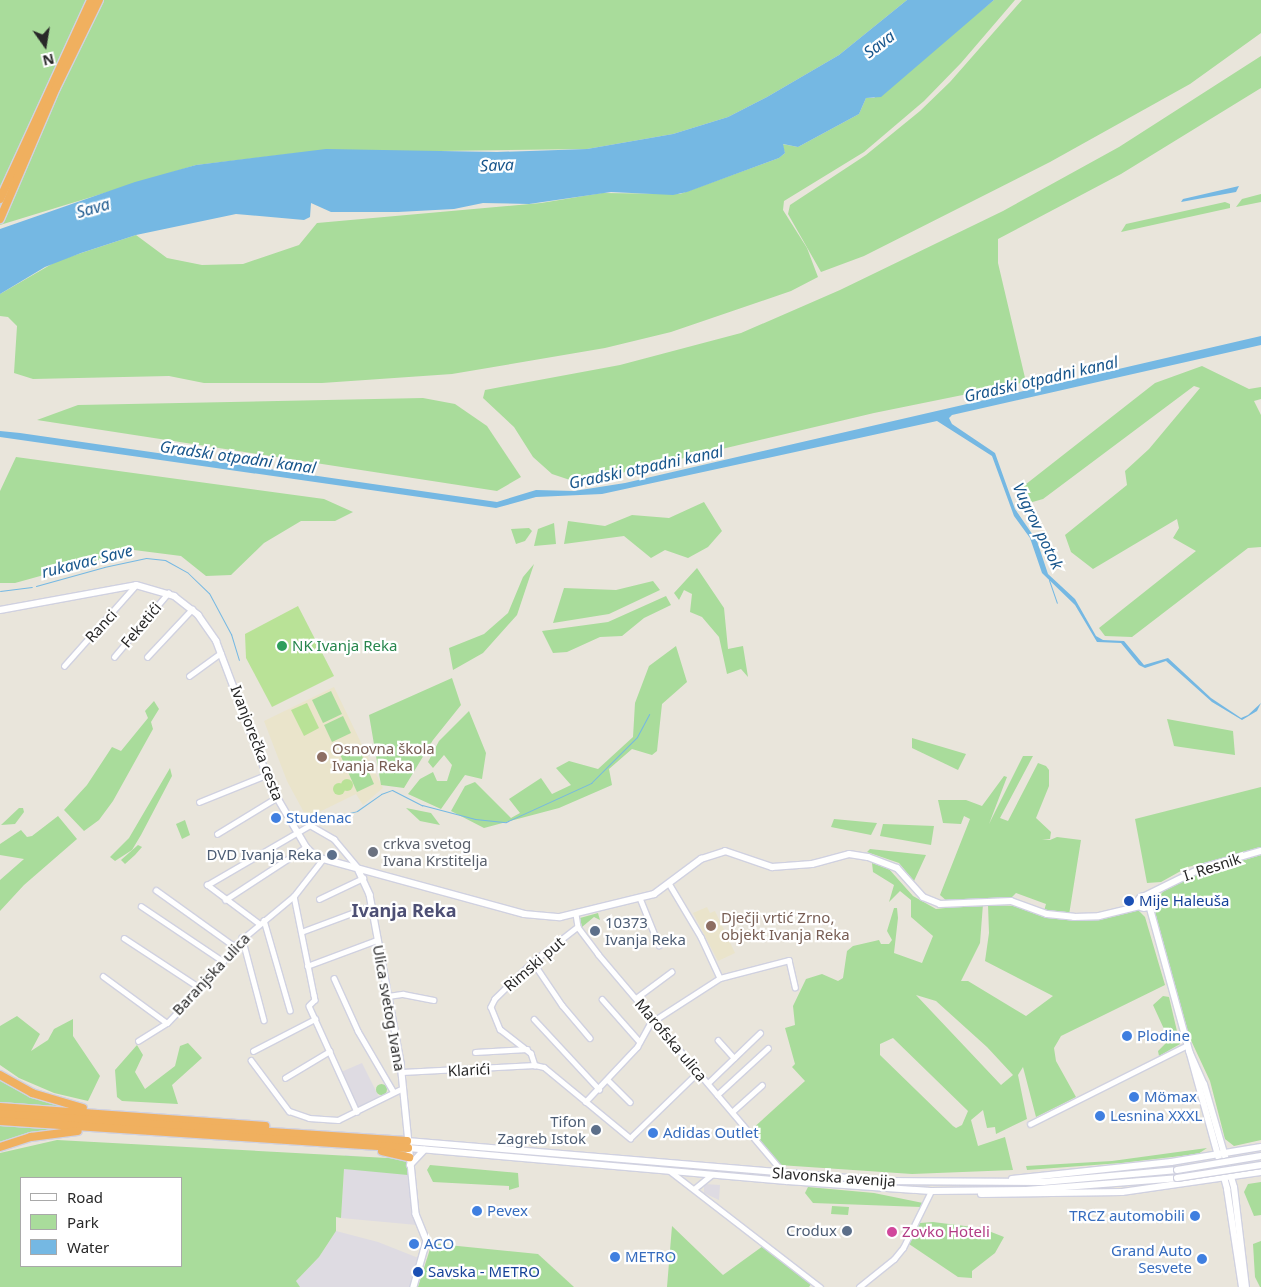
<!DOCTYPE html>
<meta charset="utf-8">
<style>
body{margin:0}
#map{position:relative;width:1261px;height:1287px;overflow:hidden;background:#e9e5db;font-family:"Noto Sans",sans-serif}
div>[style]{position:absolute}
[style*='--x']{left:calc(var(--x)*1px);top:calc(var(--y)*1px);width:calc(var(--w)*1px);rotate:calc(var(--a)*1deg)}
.industrial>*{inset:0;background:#dedbe2}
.education>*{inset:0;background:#eae4cb}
.green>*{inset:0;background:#a9dc9b}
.round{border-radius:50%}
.pitch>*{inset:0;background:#b9e297}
.water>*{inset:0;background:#75b8e3}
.stream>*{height:1px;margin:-0.5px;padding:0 0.5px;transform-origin:0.5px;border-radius:0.5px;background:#75b8e3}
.roads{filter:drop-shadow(1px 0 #d0d1e0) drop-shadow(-1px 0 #d0d1e0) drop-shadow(0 1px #d0d1e0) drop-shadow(0 -1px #d0d1e0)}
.minor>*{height:4.5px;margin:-2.25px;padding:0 2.25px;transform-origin:2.25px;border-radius:2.25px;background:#fff}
.tertiary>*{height:5.5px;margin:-2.75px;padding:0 2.75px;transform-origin:2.75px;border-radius:2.75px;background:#fff}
.secondary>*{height:6px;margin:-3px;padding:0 3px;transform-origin:3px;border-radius:3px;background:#fff}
.secondary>.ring{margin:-3px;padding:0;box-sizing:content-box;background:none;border:6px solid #fff;border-radius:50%}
.motorway>*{height:8px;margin:-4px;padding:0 4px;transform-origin:4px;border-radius:4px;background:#f0b05f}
.bridges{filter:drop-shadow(1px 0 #d0d1e0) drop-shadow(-1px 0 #d0d1e0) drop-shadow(0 1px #d0d1e0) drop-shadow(0 -1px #d0d1e0)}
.secondary-bridge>*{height:6px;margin:-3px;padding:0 3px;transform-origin:3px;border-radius:3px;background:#fff}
.dots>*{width:14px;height:14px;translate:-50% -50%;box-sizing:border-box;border:2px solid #fff;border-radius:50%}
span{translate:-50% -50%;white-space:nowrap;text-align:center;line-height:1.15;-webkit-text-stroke:4.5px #fff;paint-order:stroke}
.street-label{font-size:15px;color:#282828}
.leisure-label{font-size:15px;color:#27864d}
.left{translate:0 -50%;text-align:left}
.education-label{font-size:15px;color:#785e54}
.shop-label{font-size:15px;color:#366cbe}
.right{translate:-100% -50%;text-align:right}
.worship-label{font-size:15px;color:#5b616d}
.service-label{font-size:15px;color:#4e5e75}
.transit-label{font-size:15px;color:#164399}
.hotel-label{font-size:15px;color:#b23c85}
.water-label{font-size:16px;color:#18568c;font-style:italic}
.quarter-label{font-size:18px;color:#4d4f74;font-weight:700}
.legend{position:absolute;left:20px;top:1177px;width:162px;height:90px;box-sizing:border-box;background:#fff;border:1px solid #a9a9a9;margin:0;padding:6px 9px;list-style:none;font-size:15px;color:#282828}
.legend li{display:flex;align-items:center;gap:10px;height:25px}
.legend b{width:25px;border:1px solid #a9a9a9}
.north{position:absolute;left:20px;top:20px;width:50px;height:50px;-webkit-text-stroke:4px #fff;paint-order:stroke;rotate:167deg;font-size:14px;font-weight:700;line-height:20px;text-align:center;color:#282828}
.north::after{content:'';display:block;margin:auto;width:18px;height:22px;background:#282828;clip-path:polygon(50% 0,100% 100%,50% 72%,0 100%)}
</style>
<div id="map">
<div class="industrial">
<i style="clip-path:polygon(362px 1063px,380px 1099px,357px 1109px,341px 1072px)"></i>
<i style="clip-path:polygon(345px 1155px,407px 1162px,417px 1225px,341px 1218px)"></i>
<i style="clip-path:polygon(704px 1184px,720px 1185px,719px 1200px,704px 1193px)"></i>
<i style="clip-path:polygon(336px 1231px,378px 1242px,421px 1259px,409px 1287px,300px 1287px,295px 1282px,319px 1257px)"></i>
</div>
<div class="education">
<i style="clip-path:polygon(334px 687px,383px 788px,363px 805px,356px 794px,307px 818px,287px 781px,264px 721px)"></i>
<i style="clip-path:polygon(707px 907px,710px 913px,715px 911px,735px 953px,718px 961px,693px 913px)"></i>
</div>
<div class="green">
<i style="clip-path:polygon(0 0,907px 0,839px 55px,767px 97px,728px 117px,673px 134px,587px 149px,298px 153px,196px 165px,0 225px)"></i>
<i style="clip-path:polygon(994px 0,1015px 0,961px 63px,924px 101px,864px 152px,784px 201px,783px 210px,807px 248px,818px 277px,791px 291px,671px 332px,605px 348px,452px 374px,322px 383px,204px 383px,169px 376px,33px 379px,14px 373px,17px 326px,8px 317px,0 316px,0 294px,57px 261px,136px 235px,167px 258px,202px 265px,243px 264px,299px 245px,317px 223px,541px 203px,602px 193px,680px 194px,779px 158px,785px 153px,782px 144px,798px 147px,859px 114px,866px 98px,874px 98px)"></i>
<i style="clip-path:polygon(1022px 0,1261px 0,1261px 33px,1190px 84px,1050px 162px,864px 256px,821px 272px,788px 214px,790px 205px,866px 155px,920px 111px,950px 82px)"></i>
<i style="clip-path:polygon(1261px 56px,1261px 88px,1121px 174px,998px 239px,998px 263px,1026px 382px,874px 413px,579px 483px,552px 474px,533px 457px,514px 427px,483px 398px,485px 390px,620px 365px,741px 333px,840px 290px,1003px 211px,1119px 147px)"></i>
<i style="clip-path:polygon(1261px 194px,1261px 202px,1236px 207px,1242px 199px)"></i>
<i style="clip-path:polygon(1225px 202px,1230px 204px,1230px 208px,1121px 232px,1126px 224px)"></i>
<i style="clip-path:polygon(1202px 366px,1249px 389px,1261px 387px,1261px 399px,1254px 401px,1261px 415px,1261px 547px,1248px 548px,1132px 637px,1105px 636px,1099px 628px,1196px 551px,1173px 538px,1179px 528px,1177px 519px,1093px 569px,1071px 552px,1065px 535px,1127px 485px,1125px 471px,1149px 449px,1200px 388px,1194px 386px,1043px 499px,1029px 503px,1021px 488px,1155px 383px)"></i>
<i style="clip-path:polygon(423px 398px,455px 404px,487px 426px,521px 477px,497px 491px,37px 420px,78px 405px)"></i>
<i style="clip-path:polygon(16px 457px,324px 499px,353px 512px,335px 521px,301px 521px,264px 543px,231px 575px,206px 576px,181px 556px,134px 550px,15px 583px,0 583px,0 491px)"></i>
<i style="clip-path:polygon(704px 502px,722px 531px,708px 547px,688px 558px,665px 550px,651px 558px,624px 536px,564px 544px,568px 521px,605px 526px,632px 515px,669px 518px)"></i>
<i style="clip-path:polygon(554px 523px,556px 544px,534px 546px,538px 529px)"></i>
<i style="clip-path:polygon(529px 528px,532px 531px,525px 541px,516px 544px,511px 529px)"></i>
<i style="clip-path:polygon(534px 564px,517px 615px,483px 653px,453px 670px,449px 648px,484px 634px,508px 613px,523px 577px)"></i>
<i style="clip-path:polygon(697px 568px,724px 608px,728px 649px,743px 646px,748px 677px,741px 669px,727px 674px,719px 637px,702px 617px,690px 612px,692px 594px,684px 590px,679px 600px,674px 593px)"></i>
<i style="clip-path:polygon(653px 581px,660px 590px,609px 614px,553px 623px,564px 588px,616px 590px)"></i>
<i style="clip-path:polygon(666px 596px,671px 605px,644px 618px,622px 636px,600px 637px,567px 652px,553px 653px,542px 631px,608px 622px)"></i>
<i style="clip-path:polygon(676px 646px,687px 682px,662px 704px,657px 751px,652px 755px,632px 749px,609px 769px,612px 785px,559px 808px,484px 828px,451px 811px,465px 786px,475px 782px,511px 818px,520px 813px,509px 799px,541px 778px,552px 794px,571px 785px,556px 768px,569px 761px,598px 769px,633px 737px,635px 703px,649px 666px)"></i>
<i style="clip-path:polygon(452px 678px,461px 705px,433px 740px,404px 788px,381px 785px,369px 715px)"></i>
<i style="clip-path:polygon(331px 691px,342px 714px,323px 723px,312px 700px)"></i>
<i style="clip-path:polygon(154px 701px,159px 709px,151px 722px,153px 729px,113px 801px,99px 820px,84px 831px,64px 810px,87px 785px,112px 747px,121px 751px,148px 718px,145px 711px)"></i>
<i style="clip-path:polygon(469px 711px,486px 753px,482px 779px,465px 775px,441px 809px,408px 794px,420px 779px,433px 772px,437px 781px,447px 781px,452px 765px,444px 755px,433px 768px,428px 762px,439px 741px)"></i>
<i style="clip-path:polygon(343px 716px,351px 733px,332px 742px,324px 725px)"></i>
<i style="clip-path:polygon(1167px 719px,1233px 731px,1235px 755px,1174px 746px)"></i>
<i style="clip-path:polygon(912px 738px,966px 754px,958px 770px,912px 748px)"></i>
<i style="clip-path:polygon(357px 744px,374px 784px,357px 792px,339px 752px)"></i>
<i style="clip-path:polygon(1023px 756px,1033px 756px,1000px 818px,1008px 821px,1038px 763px,1046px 766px,1049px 770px,1049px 786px,1036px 818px,1051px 832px,1050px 839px,1042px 839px,1050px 840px,1057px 837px,1081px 840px,1069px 915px,1044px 911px,1046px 904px,1016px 893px,1010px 899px,948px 902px,940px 895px,970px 819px,964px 816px,961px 824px,943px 823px,938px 800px,966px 800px,982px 806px,1004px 776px,1007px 777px,989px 824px)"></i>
<i style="clip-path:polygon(170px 768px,172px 776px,141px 835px,132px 850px,115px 861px,110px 857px,129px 838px)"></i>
<i style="clip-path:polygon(1261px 787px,1261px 848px,1188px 867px,1161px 882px,1147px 883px,1135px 819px)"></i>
<i style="clip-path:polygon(19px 808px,23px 808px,24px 812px,15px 824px,1px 825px)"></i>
<i style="clip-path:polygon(406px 808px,431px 813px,440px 825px,420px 821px)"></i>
<i style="clip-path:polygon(58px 816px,77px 839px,24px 885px,0 911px,0 880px,24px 859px,0 855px,0 844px,21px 830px,27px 837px,32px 836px)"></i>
<i style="clip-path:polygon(834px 819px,877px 823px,871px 835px,831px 827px)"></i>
<i style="clip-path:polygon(185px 820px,190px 835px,182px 839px,176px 824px)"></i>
<i style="clip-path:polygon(883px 824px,934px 826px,931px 845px,880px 836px)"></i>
<i style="clip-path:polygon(138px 845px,142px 847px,135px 855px,125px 864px,121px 860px)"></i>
<i style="clip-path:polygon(870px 849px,926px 855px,914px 881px,899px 863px,867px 852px)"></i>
<i style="clip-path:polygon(1261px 855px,1261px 1140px,1234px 1146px,1225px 1139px,1210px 1081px,1189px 1036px,1153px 905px,1165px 889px,1184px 878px)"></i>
<i style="clip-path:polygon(evenodd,872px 863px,888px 868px,913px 896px,936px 909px,983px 904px,980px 943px,961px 981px,968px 981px,1026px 1016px,1053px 996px,985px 961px,989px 933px,988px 905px,1016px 906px,1057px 919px,1098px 920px,1137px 909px,1145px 917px,1165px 985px,1061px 1036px,1054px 1048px,1056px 1061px,1076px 1097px,1036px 1117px,1023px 1067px,1018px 1075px,1027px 1119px,996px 1134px,995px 1127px,987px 1128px,983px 1110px,971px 1120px,978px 1146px,1005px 1137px,1013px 1170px,912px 1174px,779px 1165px,751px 1130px,805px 1081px,792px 1067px,795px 1064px,785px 1028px,795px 1025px,793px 1006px,806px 979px,822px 974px,838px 981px,843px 978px,847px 951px,853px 946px,879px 940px,881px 944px,889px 944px,892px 940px,887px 931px,894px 908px,897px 908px,898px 918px,894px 953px,922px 963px,933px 936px,911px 917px,911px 900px,900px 891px,889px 902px,894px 885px,873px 872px,872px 863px,916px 995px,936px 1001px,987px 1047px,1013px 1075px,1001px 1085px,916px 995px,872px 863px,893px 1038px,968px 1111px,962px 1125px,956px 1128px,953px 1126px,880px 1055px,880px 1044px,893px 1038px)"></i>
<i style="clip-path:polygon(598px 913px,600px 920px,594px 917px,582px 927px,580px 918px)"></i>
<i style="clip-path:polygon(1163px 996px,1169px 997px,1180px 1044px,1159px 1056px,1158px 1051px,1169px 1040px,1153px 1005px)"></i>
<i style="clip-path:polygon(17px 1016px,40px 1034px,31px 1051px,48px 1040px,54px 1029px,73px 1019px,73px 1036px,100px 1076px,88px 1101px,54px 1093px,19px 1078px,0 1065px,0 1026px)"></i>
<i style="clip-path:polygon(188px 1043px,202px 1058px,172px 1085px,178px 1104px,122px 1101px,117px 1097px,115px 1070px,137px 1045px,143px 1055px,135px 1072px,145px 1089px,175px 1066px,180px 1046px)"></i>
<i style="clip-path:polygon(0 1078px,77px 1109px,0 1105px)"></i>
<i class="round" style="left:375.5px;top:1083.5px;width:11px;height:11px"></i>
<i style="clip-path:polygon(0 1125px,62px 1129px,0 1145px)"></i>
<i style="clip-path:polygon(evenodd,57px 1140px,406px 1159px,408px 1175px,344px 1169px,341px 1218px,336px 1217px,336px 1231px,319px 1257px,296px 1281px,300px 1287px,0 1287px,0 1153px,57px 1140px,21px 1178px,181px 1178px,181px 1266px,21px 1266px,21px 1178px)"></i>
<i style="clip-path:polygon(1207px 1148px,1198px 1154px,1121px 1163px,1027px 1170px,1026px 1166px,1112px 1161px)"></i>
<i style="clip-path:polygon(430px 1165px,518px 1173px,519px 1187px,509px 1190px,509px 1186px,433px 1182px,427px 1170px)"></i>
<i style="clip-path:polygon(1261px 1182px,1261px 1215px,1254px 1216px,1244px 1192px,1248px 1184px)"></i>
<i style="clip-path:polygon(808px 1187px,874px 1193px,923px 1203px,921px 1207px,813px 1203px,805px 1193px)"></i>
<i style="clip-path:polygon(832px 1206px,849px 1207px,848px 1215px,831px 1214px)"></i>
<i style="clip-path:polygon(933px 1222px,981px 1228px,1004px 1237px,995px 1253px,972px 1271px,972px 1278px,958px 1277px,909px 1244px,920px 1223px)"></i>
<i style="clip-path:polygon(672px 1226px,723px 1275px,763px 1246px,812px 1283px,809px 1287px,667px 1287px)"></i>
<i style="clip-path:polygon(1261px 1241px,1261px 1287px,1260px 1287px,1255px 1277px,1253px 1244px)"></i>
<i style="clip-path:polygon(438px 1244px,538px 1254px,574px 1287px,418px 1287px,430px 1249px)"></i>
</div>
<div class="pitch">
<i style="clip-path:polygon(298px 606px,334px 676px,272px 707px,246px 658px,245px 634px)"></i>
<i style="clip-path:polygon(307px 703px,319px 728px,304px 736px,291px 710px)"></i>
<i class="round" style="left:341px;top:779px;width:12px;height:12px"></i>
<i class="round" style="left:333px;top:783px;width:12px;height:12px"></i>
</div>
<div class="water">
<i style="clip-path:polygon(907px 0,994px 0,881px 97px,866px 98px,859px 114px,798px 147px,783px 144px,785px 153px,779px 158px,687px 192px,673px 195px,611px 192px,529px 204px,483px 203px,454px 209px,398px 212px,331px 212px,311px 203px,310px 217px,304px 220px,236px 214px,136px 235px,81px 253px,45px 267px,0 294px,0 229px,135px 182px,196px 165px,326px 149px,497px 152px,587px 149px,673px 134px,728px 117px,767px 97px,839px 55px)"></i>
<i style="clip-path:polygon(1239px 186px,1236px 192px,1181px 202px,1183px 199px)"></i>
<i style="clip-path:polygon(1261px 336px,1261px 345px,952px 415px,949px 418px,952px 424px,995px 453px,1015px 509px,1037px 541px,1048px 574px,1075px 599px,1096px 636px,1103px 640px,1124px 641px,1144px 665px,1168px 658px,1211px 698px,1241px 718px,1248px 715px,1261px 703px,1257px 711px,1242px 720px,1212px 702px,1166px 661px,1145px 668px,1139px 665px,1121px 643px,1097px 642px,1075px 605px,1042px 573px,1030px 538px,1014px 516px,992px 456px,937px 421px,602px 494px,536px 497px,496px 508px,0 437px,0 431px,20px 433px,497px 502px,536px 490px,574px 491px,625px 483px)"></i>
</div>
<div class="stream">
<i style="--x:1049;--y:580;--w:24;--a:71"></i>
<i style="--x:36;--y:586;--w:71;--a:-15.6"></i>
<i style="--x:104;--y:567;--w:43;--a:-12.1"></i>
<i style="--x:146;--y:558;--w:19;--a:6"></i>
<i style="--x:165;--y:560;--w:26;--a:29"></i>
<i style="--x:188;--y:573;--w:29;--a:44"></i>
<i style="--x:209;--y:593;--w:47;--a:61.8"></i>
<i style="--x:231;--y:634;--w:27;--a:73"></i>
<i style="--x:0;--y:591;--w:32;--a:-7"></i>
<i style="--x:323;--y:819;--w:35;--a:-13"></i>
<i style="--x:357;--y:811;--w:29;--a:-35"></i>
<i style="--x:381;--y:794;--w:12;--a:-20"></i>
<i style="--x:392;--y:790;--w:34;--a:27"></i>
<i style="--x:422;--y:805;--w:55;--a:14.8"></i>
<i style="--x:475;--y:819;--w:31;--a:6"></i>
<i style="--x:506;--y:822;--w:94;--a:-24.6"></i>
<i style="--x:591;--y:783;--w:65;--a:-45"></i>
<i style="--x:637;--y:737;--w:26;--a:-62"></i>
</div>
<div class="roads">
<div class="minor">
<i style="--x:114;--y:657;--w:84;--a:-49.8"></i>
<i style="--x:147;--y:657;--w:66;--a:-46.8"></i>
<i style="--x:64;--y:666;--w:108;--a:-48.4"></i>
<i style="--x:189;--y:676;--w:39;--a:-36"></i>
<i style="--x:199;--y:802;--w:72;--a:-21.9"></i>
<i style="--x:217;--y:834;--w:69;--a:-31.4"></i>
<i style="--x:670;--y:885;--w:61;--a:59.2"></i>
<i style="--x:701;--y:937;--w:45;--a:65.1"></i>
<i style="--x:156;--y:890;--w:96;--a:35.7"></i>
<i style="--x:294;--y:896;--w:101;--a:78.6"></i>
<i style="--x:314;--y:995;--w:5;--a:79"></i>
<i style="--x:315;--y:1000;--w:8;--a:135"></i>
<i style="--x:309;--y:1006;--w:116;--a:65.6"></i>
<i style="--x:640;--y:898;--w:51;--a:68"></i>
<i style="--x:319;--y:899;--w:49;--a:-25.5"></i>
<i style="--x:225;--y:900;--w:97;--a:-33.2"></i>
<i style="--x:141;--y:906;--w:99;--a:33.9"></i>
<i style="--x:576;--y:914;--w:13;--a:81"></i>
<i style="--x:578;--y:927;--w:34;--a:53"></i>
<i style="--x:598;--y:954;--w:286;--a:49.7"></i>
<i style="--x:264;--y:920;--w:94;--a:73.9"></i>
<i style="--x:259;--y:924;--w:65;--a:-143.1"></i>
<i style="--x:207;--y:885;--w:119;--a:-30.2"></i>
<i style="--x:310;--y:825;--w:28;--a:30"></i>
<i style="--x:334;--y:839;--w:38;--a:50"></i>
<i style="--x:578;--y:927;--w:57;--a:142.1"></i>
<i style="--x:533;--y:962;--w:53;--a:135.8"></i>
<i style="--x:495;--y:999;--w:9;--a:117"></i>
<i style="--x:491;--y:1007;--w:24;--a:68"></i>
<i style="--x:500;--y:1029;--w:39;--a:38"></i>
<i style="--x:531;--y:1053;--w:13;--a:72"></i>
<i style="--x:535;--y:1065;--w:9;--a:13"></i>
<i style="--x:544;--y:1067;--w:112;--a:39.5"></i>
<i style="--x:630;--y:1138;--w:95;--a:-44.1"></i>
<i style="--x:301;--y:932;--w:75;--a:-20.4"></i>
<i style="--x:242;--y:937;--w:86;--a:75.2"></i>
<i style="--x:124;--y:938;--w:91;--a:33.3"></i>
<i style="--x:533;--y:962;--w:52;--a:56"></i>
<i style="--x:562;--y:1005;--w:43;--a:49.7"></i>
<i style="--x:307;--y:966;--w:75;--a:-20.4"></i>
<i style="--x:103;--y:976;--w:79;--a:36.3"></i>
<i style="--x:334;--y:978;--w:58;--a:65.6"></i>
<i style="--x:358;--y:1031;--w:69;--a:59.7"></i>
<i style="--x:388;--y:996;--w:15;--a:-8"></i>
<i style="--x:403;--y:994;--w:31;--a:11"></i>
<i style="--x:636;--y:998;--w:44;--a:-36.6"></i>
<i style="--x:602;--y:999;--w:57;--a:48.5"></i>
<i style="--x:534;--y:1019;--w:96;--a:47.1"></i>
<i style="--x:655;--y:1020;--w:77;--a:-32.9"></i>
<i style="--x:720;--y:978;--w:71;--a:-14.6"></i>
<i style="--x:789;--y:960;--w:28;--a:77"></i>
<i style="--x:718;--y:1040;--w:24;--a:48"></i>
<i style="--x:138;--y:1041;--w:34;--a:-32"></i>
<i style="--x:167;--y:1023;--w:66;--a:-46.2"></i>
<i style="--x:213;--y:975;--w:36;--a:-54"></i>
<i style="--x:234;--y:946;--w:78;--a:-39.8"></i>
<i style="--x:294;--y:896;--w:46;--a:-52.1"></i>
<i style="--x:253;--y:1051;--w:70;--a:-27.3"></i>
<i style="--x:475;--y:1052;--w:52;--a:-3.3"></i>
<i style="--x:251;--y:1060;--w:64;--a:53.3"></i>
<i style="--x:289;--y:1111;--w:21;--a:19"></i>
<i style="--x:309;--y:1118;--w:29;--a:4"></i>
<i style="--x:338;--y:1120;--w:72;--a:-26.2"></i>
<i style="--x:402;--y:1072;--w:133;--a:-3"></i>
<i style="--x:285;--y:1078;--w:52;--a:-31"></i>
<i style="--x:608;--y:1080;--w:31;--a:45"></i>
<i style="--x:708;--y:1083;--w:72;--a:-43.9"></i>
<i style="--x:717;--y:1095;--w:69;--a:-42.7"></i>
<i style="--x:585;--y:1102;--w:76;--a:-46.6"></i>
<i style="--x:637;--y:1047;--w:33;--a:-61"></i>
<i style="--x:732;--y:1112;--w:40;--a:-42"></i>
<i style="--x:1030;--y:1124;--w:174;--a:-26.6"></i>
<i style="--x:670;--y:1171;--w:190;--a:37.7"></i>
<i style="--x:694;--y:1189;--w:22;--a:-39"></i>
<i style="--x:859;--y:1287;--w:45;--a:-38.7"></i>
<i style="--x:894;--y:1259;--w:14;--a:-51"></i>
<i style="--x:903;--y:1248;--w:64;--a:-63.8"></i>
</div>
<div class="tertiary">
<i style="--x:359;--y:871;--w:26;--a:65"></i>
<i style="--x:370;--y:895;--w:171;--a:79.5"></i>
<i style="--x:401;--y:1063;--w:152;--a:84.3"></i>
<i style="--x:416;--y:1214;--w:29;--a:68"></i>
<i style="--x:427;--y:1241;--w:48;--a:105.8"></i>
<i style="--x:1145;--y:896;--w:64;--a:-26.2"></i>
<i style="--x:1202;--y:868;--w:61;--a:-16.1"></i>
</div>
<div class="secondary">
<i style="--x:0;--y:610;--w:138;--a:-10.4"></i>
<i style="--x:136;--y:585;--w:40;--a:16"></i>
<i style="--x:174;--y:596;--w:31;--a:38"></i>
<i style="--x:198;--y:615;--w:32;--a:55"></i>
<i style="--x:216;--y:641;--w:158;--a:69.3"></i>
<i style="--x:272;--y:789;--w:67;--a:59.6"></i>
<i style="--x:306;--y:847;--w:14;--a:45"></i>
<i style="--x:316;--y:857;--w:216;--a:15.3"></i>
<i style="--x:524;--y:914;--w:36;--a:5"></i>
<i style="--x:560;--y:917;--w:97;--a:-13.7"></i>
<i style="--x:654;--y:894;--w:59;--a:-36.7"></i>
<i style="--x:701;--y:859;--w:25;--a:-18"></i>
<i style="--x:725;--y:851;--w:50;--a:18.8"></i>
<i style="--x:772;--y:867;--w:40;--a:-4.3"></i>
<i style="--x:812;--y:864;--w:38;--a:-15"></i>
<i style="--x:849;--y:854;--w:19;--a:9"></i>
<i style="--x:868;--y:857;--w:31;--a:21"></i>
<i style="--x:897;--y:868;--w:39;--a:48"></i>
<i style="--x:923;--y:897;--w:18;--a:22"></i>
<i style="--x:940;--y:904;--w:71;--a:-2.4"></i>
<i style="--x:1011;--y:901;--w:38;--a:20"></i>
<i style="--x:1047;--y:914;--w:27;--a:6"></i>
<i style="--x:1074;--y:917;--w:25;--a:-2"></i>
<i style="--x:1099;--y:916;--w:42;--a:-13.7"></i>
<i class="ring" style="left:1138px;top:896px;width:6px;height:6px"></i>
<i style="--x:1149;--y:905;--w:295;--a:74.6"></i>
<i style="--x:1227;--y:1189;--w:99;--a:81.3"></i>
<i style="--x:1189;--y:1051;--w:36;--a:66"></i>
<i style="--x:1204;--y:1084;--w:107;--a:73.8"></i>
<i style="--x:1234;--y:1187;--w:101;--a:83.2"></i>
<i style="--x:407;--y:1141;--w:479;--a:4.8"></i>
<i style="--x:884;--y:1181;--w:159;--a:0.4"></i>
<i style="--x:1043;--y:1182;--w:135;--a:-5.1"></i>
<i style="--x:408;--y:1148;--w:380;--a:5"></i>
<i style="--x:787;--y:1181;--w:144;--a:4"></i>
<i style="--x:931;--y:1191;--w:95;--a:-0.6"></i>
<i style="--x:1026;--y:1190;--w:151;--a:-4.5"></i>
<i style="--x:410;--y:1165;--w:21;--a:-47"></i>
<i style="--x:1012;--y:1179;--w:160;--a:-6.1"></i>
<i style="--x:1171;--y:1162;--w:91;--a:-9.5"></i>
<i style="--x:981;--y:1194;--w:141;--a:-0.8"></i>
<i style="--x:1122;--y:1192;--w:140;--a:-8.2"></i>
</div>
<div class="motorway">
<i style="--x:0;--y:199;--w:219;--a:-65.4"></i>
<i style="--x:0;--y:219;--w:142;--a:-66.9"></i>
<i style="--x:56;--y:88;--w:98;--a:-64"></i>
<i style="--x:0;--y:1075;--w:37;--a:29"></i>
<i style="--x:32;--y:1093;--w:53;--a:16.4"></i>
<i style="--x:0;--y:1107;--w:266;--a:4.1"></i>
<i style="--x:0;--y:1114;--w:408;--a:3.8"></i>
<i style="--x:0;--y:1121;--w:409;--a:3.8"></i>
<i style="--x:0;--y:1147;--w:33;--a:-18"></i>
<i style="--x:31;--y:1137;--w:47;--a:-7.3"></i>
<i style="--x:382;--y:1151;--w:28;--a:13"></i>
</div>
</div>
<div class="bridges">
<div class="secondary-bridge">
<i style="--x:1177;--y:1170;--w:85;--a:-9.5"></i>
<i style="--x:1177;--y:1178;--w:85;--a:-8.8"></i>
</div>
</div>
<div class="dots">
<i style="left:282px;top:646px;background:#2e9e5b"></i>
<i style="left:322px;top:757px;background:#8d6e63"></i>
<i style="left:276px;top:818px;background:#3f7fe0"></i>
<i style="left:373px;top:852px;background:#6b7280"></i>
<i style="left:332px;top:855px;background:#5c6f8a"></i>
<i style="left:1129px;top:901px;background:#1a4fb4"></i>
<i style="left:711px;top:926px;background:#8d6e63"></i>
<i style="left:595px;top:931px;background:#5c6f8a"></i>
<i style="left:1127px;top:1036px;background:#3f7fe0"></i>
<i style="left:1134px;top:1097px;background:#3f7fe0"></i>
<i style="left:1100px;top:1116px;background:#3f7fe0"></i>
<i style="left:596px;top:1130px;background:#5c6f8a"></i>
<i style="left:653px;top:1133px;background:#3f7fe0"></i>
<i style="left:477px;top:1211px;background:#3f7fe0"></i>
<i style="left:1195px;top:1216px;background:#3f7fe0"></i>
<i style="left:847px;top:1231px;background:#5c6f8a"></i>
<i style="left:892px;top:1232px;background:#d1479c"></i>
<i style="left:414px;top:1244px;background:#3f7fe0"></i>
<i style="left:615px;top:1257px;background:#3f7fe0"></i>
<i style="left:1202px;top:1259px;background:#3f7fe0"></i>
<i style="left:418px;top:1272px;background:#1a4fb4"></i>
</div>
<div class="street-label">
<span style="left:141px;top:625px;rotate:-50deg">Feketići</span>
<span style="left:101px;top:626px;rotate:-47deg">Ranci</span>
<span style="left:257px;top:743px;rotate:69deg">Ivanjorečka cesta</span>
<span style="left:1212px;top:867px;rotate:-18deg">I. Resnik</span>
<span style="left:534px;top:964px;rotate:-41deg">Rimski put</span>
<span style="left:211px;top:974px;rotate:-47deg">Baranjska ulica</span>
<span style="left:389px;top:1008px;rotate:80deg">Ulica svetog Ivana</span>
<span style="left:671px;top:1040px;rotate:50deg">Marofska ulica</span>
<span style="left:469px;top:1070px;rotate:-3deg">Klarići</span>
<span style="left:834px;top:1177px;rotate:4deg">Slavonska avenija</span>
</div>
<div class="leisure-label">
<span class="left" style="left:292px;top:646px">NK Ivanja Reka</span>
</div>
<div class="education-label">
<span class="left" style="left:332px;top:757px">Osnovna škola<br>Ivanja Reka</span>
<span class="left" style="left:721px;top:926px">Dječji vrtić Zrno,<br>objekt Ivanja Reka</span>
</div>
<div class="shop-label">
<span class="left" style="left:286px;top:818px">Studenac</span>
<span class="left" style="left:1137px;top:1036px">Plodine</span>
<span class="left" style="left:1144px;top:1097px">Mömax</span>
<span class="left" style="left:1110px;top:1116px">Lesnina XXXL</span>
<span class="left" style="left:663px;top:1133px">Adidas Outlet</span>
<span class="left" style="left:487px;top:1211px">Pevex</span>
<span class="right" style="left:1185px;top:1216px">TRCZ automobili</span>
<span class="left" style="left:424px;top:1244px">ACO</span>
<span class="right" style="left:1192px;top:1259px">Grand Auto<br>Sesvete</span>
<span class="left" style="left:625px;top:1257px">METRO</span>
</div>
<div class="worship-label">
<span class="left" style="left:383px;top:852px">crkva svetog<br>Ivana Krstitelja</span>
</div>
<div class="service-label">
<span class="right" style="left:322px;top:855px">DVD Ivanja Reka</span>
<span class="left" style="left:605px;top:931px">10373<br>Ivanja Reka</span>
<span class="right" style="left:586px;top:1130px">Tifon<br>Zagreb Istok</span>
<span class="right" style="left:837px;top:1231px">Crodux</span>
</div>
<div class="transit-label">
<span class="left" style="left:1139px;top:901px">Mije Haleuša</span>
<span class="left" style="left:428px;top:1272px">Savska - METRO</span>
</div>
<div class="hotel-label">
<span class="left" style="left:902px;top:1232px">Zovko Hoteli</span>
</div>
<div class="water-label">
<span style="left:879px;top:44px;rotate:-37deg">Sava</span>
<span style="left:497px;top:165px;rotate:-2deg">Sava</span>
<span style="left:93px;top:208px;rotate:-16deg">Sava</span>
<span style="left:1041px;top:379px;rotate:-13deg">Gradski otpadni kanal</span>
<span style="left:238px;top:457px;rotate:8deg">Gradski otpadni kanal</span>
<span style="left:646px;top:467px;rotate:-12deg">Gradski otpadni kanal</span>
<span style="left:1038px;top:526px;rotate:64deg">Vugrov potok</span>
<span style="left:87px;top:561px;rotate:-14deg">rukavac Save</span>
</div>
<div class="quarter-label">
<span style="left:404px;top:910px">Ivanja Reka</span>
</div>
<ul class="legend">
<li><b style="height:6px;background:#fff"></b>Road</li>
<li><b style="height:14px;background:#a9dc9b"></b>Park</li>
<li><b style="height:14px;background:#75b8e3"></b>Water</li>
</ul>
<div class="north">N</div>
</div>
